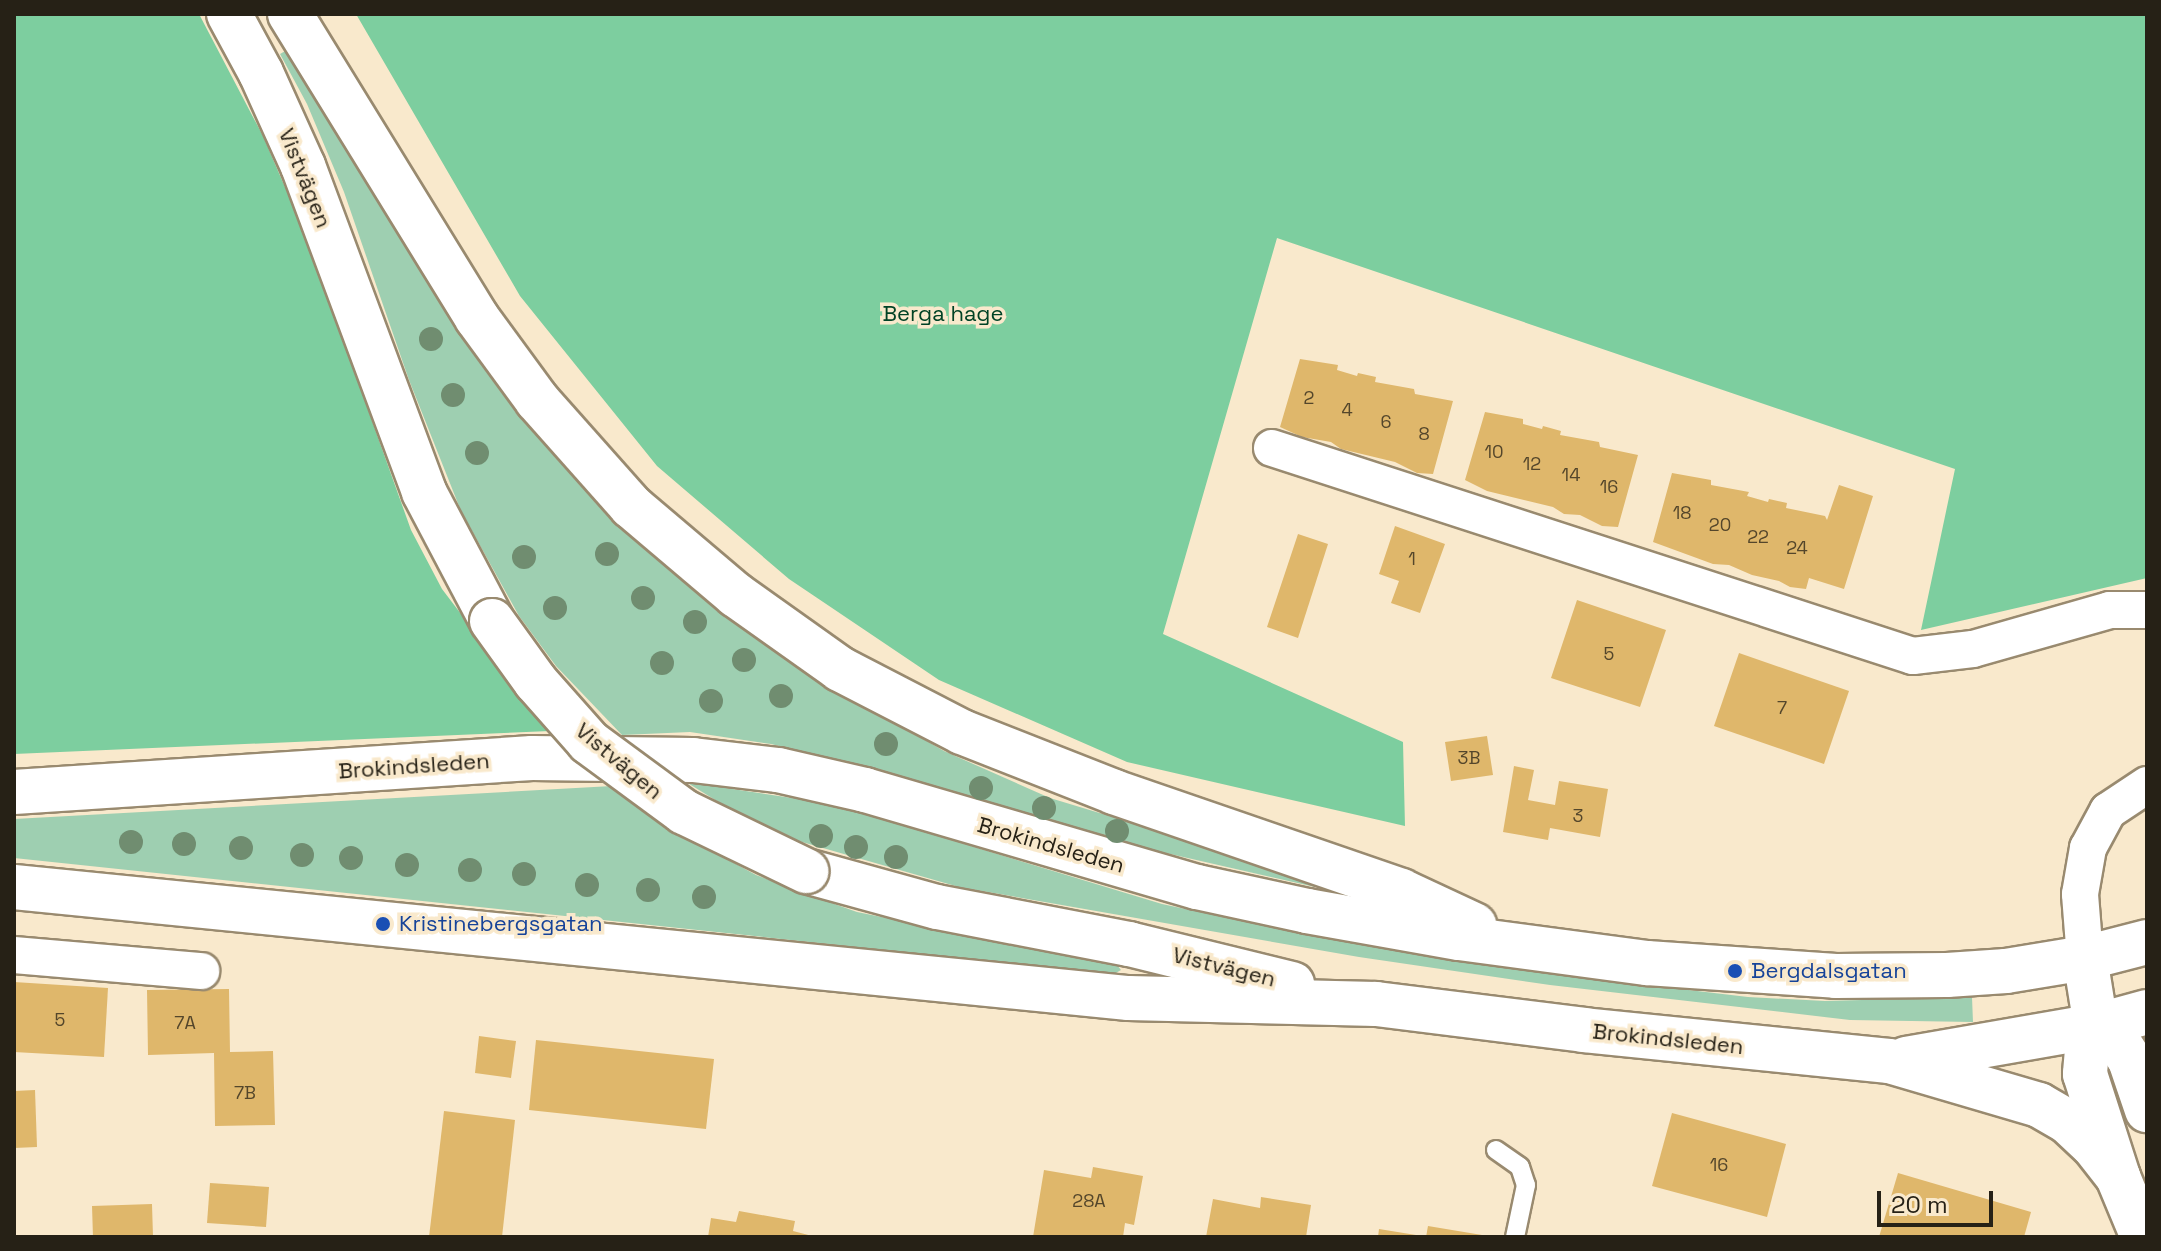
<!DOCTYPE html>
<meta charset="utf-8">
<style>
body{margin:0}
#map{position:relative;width:2161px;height:1251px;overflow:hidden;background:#f9e9cc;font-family:"Space Grotesk",sans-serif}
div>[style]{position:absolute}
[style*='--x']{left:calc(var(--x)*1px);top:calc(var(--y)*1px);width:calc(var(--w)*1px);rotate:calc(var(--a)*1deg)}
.green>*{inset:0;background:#9ecfb1}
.forest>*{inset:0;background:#7dce9f}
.building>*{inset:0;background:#dfb76b}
.roads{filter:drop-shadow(2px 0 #998a6f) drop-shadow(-2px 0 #998a6f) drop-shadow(0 2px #998a6f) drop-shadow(0 -2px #998a6f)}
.service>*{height:18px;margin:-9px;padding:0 9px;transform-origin:9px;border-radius:9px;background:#fff}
.minor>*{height:36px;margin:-18px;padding:0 18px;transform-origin:18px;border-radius:18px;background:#fff}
.secondary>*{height:44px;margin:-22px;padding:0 22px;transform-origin:22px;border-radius:22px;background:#fff}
.bridges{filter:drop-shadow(2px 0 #998a6f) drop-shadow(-2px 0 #998a6f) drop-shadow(0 2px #998a6f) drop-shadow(0 -2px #998a6f)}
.secondary-bridge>*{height:44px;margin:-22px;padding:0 22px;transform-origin:22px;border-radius:22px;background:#fff}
.trees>*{width:24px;height:24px;margin:-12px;border-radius:50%;background:#708d70}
.dots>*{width:22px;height:22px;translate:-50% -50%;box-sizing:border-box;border:4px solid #f9e9cc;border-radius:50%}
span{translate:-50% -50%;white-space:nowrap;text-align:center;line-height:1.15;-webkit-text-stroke:7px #f9e9cc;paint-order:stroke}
.number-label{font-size:18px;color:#54462b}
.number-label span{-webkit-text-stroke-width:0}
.street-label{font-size:22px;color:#262116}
.park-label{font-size:22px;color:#004225}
.transit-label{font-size:22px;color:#164399}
.left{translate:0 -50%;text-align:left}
.frame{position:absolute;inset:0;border:16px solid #262116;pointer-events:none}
.scale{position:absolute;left:1877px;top:1191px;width:116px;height:36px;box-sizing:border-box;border:4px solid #262116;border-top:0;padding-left:10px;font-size:24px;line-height:28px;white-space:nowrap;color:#262116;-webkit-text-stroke:6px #f9e9cc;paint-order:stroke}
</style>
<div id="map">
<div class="green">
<i style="clip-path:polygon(287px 50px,447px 312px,551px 452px,607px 513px,736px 623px,802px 669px,944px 751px,1050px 798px,1317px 879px,1315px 887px,1122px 843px,864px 766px,771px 744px,690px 732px,622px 735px,556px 666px,519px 616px,461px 511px,409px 380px,344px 192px,307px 104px,280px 54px)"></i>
<i style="clip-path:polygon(686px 782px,832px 804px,1162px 904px,1279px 929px,1553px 974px,1748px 997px,1825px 1001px,1972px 997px,1973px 1022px,1850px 1020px,1550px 985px,1359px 957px,959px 887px,795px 840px,751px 822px)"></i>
<i style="clip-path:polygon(612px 786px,663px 824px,712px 851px,756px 875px,812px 896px,857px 912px,1117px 965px,1121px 970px,1114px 974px,14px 858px,14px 819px)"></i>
</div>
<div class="forest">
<i style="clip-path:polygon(14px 14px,199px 14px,263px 136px,306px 236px,411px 530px,442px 589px,550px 731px,14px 754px)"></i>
<i style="clip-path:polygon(356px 14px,2147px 14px,2147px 578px,1921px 630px,1955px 469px,1277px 238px,1163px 634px,1403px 742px,1405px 826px,1127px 762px,939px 680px,789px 579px,657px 466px,520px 296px)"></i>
</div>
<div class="building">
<i style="clip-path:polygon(1300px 359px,1338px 365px,1337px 370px,1357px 376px,1358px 373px,1376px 377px,1375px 382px,1414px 389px,1415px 394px,1453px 401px,1433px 474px,1417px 473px,1395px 462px,1341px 449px,1331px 442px,1302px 437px,1280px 427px)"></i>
<i style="clip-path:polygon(1485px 412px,1523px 419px,1523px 424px,1542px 429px,1543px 426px,1561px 431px,1560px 435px,1599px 442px,1600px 447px,1638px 455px,1618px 527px,1602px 526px,1580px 515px,1564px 514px,1553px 507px,1487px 491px,1465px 480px)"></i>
<i style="clip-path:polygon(1672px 473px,1711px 480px,1711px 485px,1749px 492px,1747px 496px,1768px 502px,1769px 499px,1787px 503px,1786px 508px,1825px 516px,1827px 520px,1839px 485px,1873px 496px,1844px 589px,1809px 578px,1806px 589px,1790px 587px,1779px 581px,1752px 575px,1729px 565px,1713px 564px,1653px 542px)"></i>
<i style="clip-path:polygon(1395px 526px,1445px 544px,1420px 613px,1391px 603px,1399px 581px,1379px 574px)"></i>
<i style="clip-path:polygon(1298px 534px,1328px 544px,1298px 638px,1267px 627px)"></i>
<i style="clip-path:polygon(1577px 600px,1666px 630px,1640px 707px,1551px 678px)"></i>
<i style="clip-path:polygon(1739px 653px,1849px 691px,1824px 764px,1714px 726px)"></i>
<i style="clip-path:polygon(1487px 736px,1493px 775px,1451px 781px,1445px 742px)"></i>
<i style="clip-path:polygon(1514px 766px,1534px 770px,1528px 800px,1555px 805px,1559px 781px,1608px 789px,1600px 837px,1550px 828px,1548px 840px,1503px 832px)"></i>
<i style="clip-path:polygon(14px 982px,108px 988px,104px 1057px,14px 1052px)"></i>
<i style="clip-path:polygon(229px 989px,230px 1052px,273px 1051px,275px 1125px,215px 1126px,214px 1053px,148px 1055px,147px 990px)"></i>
<i style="clip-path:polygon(479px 1036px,516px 1041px,511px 1078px,475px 1073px)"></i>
<i style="clip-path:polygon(536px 1040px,714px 1059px,706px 1129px,529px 1110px)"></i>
<i style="clip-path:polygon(35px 1090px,37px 1147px,14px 1148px,14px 1091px)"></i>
<i style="clip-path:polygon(444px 1111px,515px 1120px,502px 1237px,429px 1237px)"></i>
<i style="clip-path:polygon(1672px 1113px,1786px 1144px,1767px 1217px,1652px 1186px)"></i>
<i style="clip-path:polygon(1093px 1167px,1143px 1176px,1134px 1225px,1125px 1223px,1123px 1237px,1033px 1237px,1044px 1170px,1091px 1178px)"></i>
<i style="clip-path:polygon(1898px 1173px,2031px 1212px,2024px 1237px,1879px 1237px)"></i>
<i style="clip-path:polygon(210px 1183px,269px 1187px,266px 1227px,207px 1223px)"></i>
<i style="clip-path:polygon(1261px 1197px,1311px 1205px,1306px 1237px,1206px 1237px,1213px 1199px,1260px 1208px)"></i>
<i style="clip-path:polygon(152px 1204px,153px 1237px,93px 1237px,92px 1206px)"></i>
<i style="clip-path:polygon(739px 1211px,795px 1221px,793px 1231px,816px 1237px,708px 1237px,711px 1218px,736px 1222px)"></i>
<i style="clip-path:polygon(1428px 1226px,1482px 1235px,1482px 1237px,1426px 1237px)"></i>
<i style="clip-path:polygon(1379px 1229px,1416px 1235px,1416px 1237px,1378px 1237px)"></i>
</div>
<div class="roads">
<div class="service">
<i style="--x:1496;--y:1150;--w:29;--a:35"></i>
<i style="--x:1520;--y:1167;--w:19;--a:72"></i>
<i style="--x:1526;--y:1185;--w:53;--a:101.9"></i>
</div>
<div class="minor">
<i style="--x:1272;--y:448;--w:674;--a:17.98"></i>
<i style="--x:1913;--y:656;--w:60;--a:-6.7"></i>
<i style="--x:1973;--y:649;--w:142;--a:-15.9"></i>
<i style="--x:2110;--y:610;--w:37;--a:0"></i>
<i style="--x:14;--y:955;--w:188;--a:4.9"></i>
<i style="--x:2085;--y:958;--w:64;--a:-94.5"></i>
<i style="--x:2080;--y:894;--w:47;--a:-80.1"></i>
<i style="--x:2088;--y:848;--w:42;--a:-61.6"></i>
<i style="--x:2108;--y:811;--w:47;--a:-33.7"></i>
</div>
<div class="secondary">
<i style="--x:229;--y:14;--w:67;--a:61.5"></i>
<i style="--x:261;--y:73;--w:102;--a:65.7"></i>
<i style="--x:303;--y:166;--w:348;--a:69.6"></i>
<i style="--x:424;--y:492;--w:146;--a:62.2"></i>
<i style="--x:290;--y:14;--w:357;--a:58.4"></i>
<i style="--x:477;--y:318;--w:102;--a:53.8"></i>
<i style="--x:537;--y:400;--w:142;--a:48.4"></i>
<i style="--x:631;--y:506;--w:138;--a:40.3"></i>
<i style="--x:736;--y:595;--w:128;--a:35.4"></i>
<i style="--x:840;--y:669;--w:137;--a:27.3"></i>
<i style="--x:962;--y:732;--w:163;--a:21.5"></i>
<i style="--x:1114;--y:792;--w:304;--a:19"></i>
<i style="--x:1401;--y:891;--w:81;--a:25"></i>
<i style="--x:14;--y:792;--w:519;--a:-3.76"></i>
<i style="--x:532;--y:758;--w:161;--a:0.7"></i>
<i style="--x:693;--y:760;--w:86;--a:6.7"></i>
<i style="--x:778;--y:770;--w:89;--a:12.9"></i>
<i style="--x:865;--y:790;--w:346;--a:16.3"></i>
<i style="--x:1197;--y:887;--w:113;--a:12.3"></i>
<i style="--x:1307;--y:911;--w:154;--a:10.1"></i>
<i style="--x:1459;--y:938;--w:190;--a:7.6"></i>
<i style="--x:1647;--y:963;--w:189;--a:3.9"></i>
<i style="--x:1836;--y:976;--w:111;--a:-0.5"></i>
<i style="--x:1947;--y:975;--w:59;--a:-3.9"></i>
<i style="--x:2006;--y:971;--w:80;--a:-9.3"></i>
<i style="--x:2085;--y:958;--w:64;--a:-14.5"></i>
<i style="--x:806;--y:871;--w:136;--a:15.4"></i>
<i style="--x:937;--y:907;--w:196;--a:10.9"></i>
<i style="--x:1129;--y:944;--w:168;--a:13.8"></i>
<i style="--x:14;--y:887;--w:1120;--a:5.69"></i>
<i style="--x:1128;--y:998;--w:248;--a:1.4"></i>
<i style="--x:1376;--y:1004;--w:210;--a:7.1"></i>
<i style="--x:1584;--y:1030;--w:307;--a:5.8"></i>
<i style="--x:1889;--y:1061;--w:156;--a:16.3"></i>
<i style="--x:2039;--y:1105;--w:32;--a:30"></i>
<i style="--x:2067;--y:1121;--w:35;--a:43"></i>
<i style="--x:2093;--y:1145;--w:41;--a:52"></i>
<i style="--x:2085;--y:958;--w:69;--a:80.8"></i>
<i style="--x:2096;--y:1026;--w:26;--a:111"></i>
<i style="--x:2087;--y:1050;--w:24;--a:95"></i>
<i style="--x:2085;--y:1074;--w:108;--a:72.2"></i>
<i style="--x:2118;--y:1177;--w:65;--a:67.4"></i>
<i style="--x:2096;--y:1026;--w:25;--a:34"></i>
<i style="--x:2117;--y:1040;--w:24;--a:57"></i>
<i style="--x:2130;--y:1060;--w:53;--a:71.2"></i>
<i style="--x:1906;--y:1059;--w:193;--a:-9.9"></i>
<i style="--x:2096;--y:1026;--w:53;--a:-15.4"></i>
</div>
</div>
<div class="bridges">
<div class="secondary-bridge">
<i style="--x:492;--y:621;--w:75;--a:54.2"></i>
<i style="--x:536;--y:682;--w:80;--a:48.5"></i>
<i style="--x:589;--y:742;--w:118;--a:36.4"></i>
<i style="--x:684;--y:812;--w:136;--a:25.8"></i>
</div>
</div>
<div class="trees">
<i style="left:431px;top:339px"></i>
<i style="left:453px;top:395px"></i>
<i style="left:477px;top:453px"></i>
<i style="left:607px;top:554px"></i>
<i style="left:524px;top:557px"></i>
<i style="left:643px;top:598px"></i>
<i style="left:555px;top:608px"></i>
<i style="left:695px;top:622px"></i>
<i style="left:744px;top:660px"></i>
<i style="left:662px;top:663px"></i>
<i style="left:781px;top:696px"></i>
<i style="left:711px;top:701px"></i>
<i style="left:886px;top:744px"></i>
<i style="left:981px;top:788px"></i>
<i style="left:1044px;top:808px"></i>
<i style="left:1117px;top:831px"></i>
<i style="left:821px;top:836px"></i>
<i style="left:131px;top:842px"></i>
<i style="left:184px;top:844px"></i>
<i style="left:856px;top:847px"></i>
<i style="left:241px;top:848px"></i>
<i style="left:302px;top:855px"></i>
<i style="left:896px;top:857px"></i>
<i style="left:351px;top:858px"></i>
<i style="left:407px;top:865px"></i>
<i style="left:470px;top:870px"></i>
<i style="left:524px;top:874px"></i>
<i style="left:587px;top:885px"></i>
<i style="left:648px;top:890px"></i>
<i style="left:704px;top:897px"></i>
</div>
<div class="dots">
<i style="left:383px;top:924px;background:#1a4fb4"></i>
<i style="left:1735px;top:971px;background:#1a4fb4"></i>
</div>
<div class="number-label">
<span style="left:1309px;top:398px">2</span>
<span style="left:1347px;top:410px">4</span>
<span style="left:1386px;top:422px">6</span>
<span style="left:1424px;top:434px">8</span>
<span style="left:1494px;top:452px">10</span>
<span style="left:1532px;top:464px">12</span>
<span style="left:1571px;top:475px">14</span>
<span style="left:1609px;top:487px">16</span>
<span style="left:1682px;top:513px">18</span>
<span style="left:1720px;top:525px">20</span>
<span style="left:1758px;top:537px">22</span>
<span style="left:1797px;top:548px">24</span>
<span style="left:1412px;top:559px">1</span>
<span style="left:1609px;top:654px">5</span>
<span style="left:1782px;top:708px">7</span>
<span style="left:1469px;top:758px">3B</span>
<span style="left:1578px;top:816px">3</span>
<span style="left:60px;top:1020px">5</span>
<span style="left:185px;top:1023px">7A</span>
<span style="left:245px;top:1093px">7B</span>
<span style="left:1719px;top:1165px">16</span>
<span style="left:1089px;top:1201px">28A</span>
</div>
<div class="street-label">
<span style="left:305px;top:178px;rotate:68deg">Vistvägen</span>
<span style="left:619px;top:761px;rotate:40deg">Vistvägen</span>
<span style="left:414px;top:766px;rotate:-4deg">Brokindsleden</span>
<span style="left:1051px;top:845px;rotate:16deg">Brokindsleden</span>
<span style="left:1224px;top:967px;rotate:14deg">Vistvägen</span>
<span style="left:1668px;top:1039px;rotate:6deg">Brokindsleden</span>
</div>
<div class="park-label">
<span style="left:943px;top:314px">Berga hage</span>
</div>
<div class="transit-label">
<span class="left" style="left:399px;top:924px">Kristinebergsgatan</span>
<span class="left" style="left:1751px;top:971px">Bergdalsgatan</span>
</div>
<div class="frame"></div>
<div class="scale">20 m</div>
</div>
